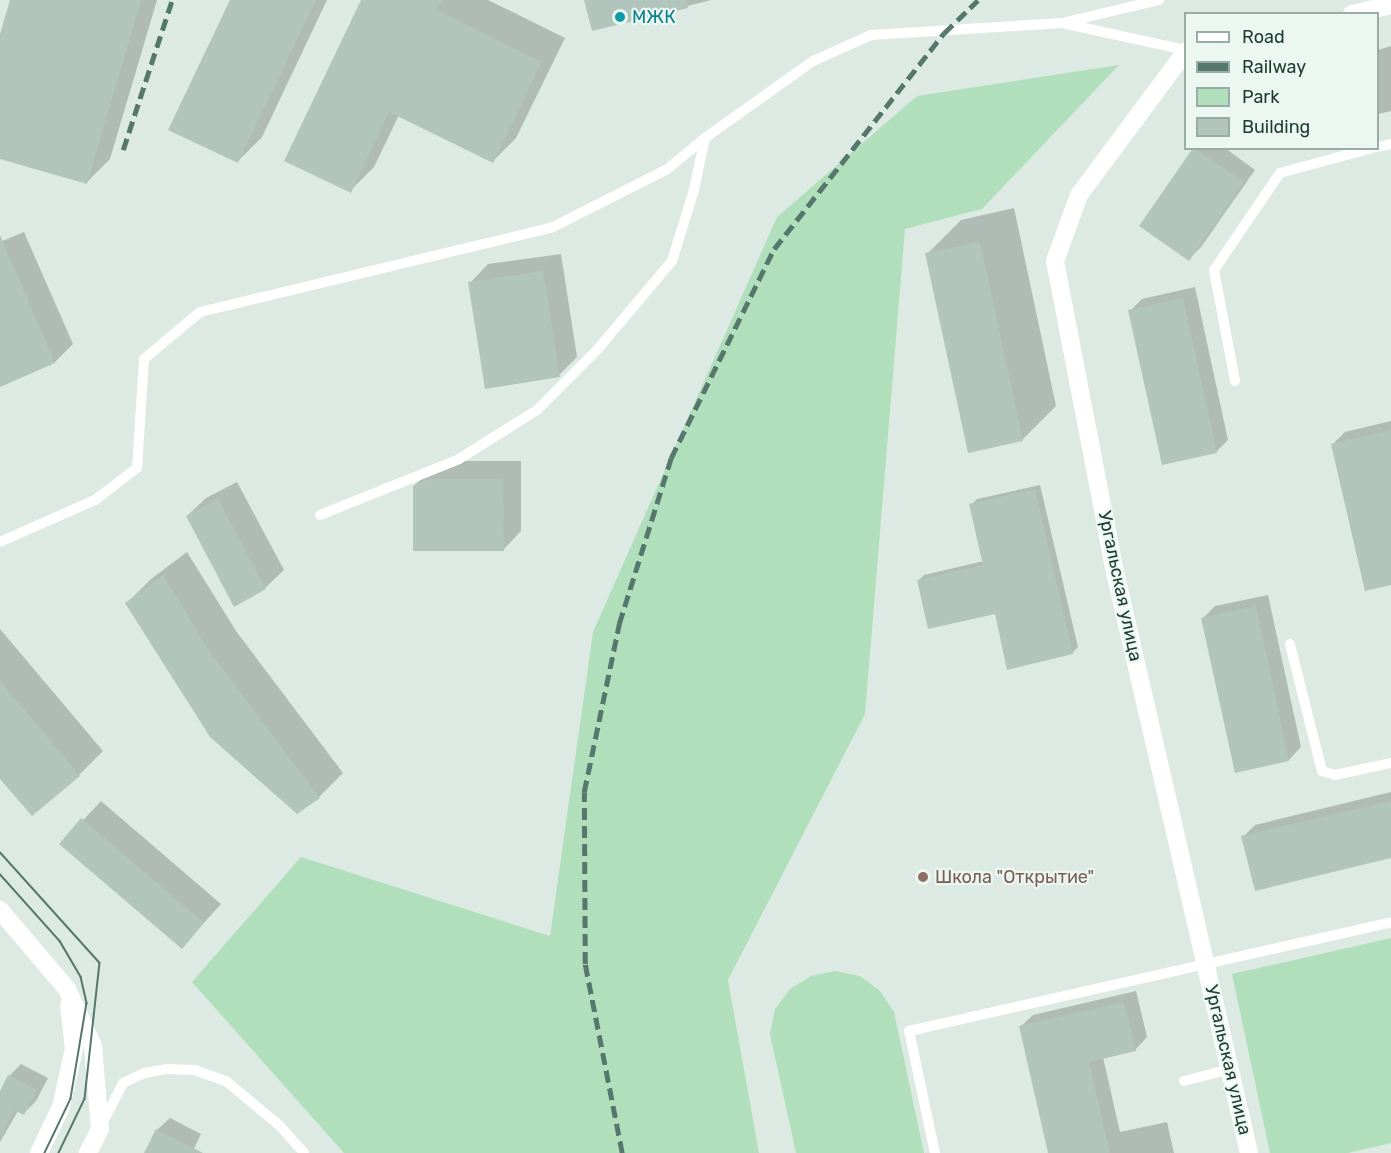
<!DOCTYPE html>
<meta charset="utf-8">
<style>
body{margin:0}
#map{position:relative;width:1391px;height:1153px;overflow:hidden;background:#dceae3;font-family:Rubik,sans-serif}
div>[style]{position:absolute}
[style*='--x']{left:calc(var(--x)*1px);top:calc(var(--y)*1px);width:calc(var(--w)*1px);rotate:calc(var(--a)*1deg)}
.green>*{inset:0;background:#b1dfbc}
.shadow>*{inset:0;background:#0003}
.building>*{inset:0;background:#b1c5bc}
.service>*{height:10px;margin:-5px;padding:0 5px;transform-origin:5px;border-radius:5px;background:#fff}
.minor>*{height:18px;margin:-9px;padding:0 9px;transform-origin:9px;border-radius:9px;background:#fff}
.tertiary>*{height:18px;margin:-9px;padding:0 9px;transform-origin:9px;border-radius:9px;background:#fff}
.tram>*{height:1.5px;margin:-0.75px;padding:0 0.75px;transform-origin:0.75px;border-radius:0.75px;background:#56776d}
.rail>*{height:4.5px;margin-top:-2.25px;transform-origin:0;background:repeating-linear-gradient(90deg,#56776d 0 12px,transparent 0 18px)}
.dots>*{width:16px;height:16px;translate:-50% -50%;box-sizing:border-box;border:3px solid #ecf7f1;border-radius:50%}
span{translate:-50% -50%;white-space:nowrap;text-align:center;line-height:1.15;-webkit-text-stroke:4.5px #ecf7f1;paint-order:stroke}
.culture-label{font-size:18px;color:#0d838f}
.left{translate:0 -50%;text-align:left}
.street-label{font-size:18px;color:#1c3b32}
.education-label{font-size:18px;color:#785e54}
.legend{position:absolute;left:1184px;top:12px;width:195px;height:138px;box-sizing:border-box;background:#ecf7f1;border:2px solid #99aca5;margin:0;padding:8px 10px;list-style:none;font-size:18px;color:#1c3b32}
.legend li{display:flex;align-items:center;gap:12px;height:30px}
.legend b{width:30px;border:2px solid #99aca5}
</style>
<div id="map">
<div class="green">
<i style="clip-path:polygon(1119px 65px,982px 209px,905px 229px,865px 714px,728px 980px,759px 1153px,344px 1153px,192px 982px,301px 857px,550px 936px,593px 632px,777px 217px,917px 96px)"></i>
<i style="clip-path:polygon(1391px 938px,1391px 1143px,1348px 1153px,1270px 1153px,1232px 974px)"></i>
<i style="clip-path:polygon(835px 971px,860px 976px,880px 991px,894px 1012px,924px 1153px,796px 1153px,770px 1034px,775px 1009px,790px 989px,811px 976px)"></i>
</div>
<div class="shadow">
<i style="clip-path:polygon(12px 0,157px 0,110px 159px,86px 183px,0 157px,0 39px)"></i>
<i style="clip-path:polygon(231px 0,327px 0,262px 137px,238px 161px)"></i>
<i style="clip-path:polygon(362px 0,488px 0,565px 38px,516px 138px,492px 162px,399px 115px,374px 167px,350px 191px)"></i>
<i style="clip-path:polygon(586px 0,711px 0,593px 30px)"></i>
<i style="clip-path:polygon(1391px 46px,1391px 111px,1378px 114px,1378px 50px)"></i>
<i style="clip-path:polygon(1194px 148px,1225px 148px,1255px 170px,1201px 247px,1189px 259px,1141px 226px)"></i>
<i style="clip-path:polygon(1014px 208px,1056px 406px,1022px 440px,927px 254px,961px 220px)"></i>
<i style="clip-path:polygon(24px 232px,73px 344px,55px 362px,0 385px,0 242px)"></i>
<i style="clip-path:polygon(561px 254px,577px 357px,559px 375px,470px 283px,488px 264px)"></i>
<i style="clip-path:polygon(1195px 287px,1228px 440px,1216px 452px,1130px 311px,1142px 299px)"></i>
<i style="clip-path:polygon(1391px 421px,1391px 584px,1333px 444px,1345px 432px)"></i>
<i style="clip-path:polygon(449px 461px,521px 461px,521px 531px,503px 550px,414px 486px,433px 468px)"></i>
<i style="clip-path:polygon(237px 482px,284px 570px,265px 588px,187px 516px,206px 498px)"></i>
<i style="clip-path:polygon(1040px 485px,1078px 647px,1072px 653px,996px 612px,918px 581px,924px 575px,984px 561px,971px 505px,977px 499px)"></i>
<i style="clip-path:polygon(187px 552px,236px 631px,343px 773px,319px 797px,127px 603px,151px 579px)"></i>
<i style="clip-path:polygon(1268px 595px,1301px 747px,1289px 760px,1236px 771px,1203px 618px,1215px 606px)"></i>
<i style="clip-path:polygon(0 629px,103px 751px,79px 775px,0 776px)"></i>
<i style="clip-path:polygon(1391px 792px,1391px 857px,1243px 837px,1255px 825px)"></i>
<i style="clip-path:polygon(101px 801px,221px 904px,182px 947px,61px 844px)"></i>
<i style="clip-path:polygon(1136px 991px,1147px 1037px,1135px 1050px,1103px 1057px,1120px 1132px,1167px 1122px,1174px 1153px,1050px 1153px,1020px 1027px,1033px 1015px)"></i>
<i style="clip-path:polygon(21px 1064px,48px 1078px,36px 1101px,24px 1113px,18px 1111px,0 1142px,0 1095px,9px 1076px)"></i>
<i style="clip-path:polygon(170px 1118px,201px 1134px,192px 1153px,146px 1153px,157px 1130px)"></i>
</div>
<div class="building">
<i style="clip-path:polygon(10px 0,141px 0,87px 184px,0 159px,0 34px)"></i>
<i style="clip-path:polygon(230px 0,316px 0,238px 163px,168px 130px)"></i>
<i style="clip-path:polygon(361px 0,442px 0,437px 10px,542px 62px,493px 163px,389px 112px,351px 193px,284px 161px)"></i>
<i style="clip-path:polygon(584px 0,687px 0,688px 8px,592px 31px)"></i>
<i style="clip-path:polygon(1193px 148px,1244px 182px,1189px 261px,1139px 226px)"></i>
<i style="clip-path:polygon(0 235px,55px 363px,0 387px)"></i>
<i style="clip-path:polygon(980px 242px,1023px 441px,968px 453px,925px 253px)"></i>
<i style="clip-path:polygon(543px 271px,560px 377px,485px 389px,468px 282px)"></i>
<i style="clip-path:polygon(1183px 298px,1217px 453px,1162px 465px,1128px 310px)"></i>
<i style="clip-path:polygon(1391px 430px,1391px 585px,1365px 591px,1331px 444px)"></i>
<i style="clip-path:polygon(429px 479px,503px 479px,504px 551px,413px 551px,413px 486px)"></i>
<i style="clip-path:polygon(1035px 489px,1073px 654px,1007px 670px,995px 614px,928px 629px,917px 580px,983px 565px,969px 504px)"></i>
<i style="clip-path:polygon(218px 499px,266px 589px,234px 607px,186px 516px)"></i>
<i style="clip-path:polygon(163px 575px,212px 655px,320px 798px,297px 814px,210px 737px,125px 603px)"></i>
<i style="clip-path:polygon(1256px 606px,1289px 761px,1235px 773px,1201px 618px)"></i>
<i style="clip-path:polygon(0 681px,80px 776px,32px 816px,0 779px)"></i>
<i style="clip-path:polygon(1391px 801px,1391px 858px,1255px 891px,1241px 836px)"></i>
<i style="clip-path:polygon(81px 818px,204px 923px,182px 949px,59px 844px)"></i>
<i style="clip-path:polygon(1124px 1002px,1136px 1051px,1089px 1062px,1110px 1153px,1048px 1153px,1019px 1026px)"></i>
<i style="clip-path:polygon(8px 1075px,37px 1090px,24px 1115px,14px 1110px,0 1137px,0 1091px)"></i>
<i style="clip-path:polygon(156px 1129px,203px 1153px,144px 1153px)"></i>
</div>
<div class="service">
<i style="--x:1066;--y:22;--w:96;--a:-13.3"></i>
<i style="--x:1378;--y:147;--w:13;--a:-13"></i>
<i style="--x:1235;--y:381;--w:113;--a:-100.7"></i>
<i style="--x:1214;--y:270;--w:117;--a:-55.8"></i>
<i style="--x:1280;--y:173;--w:95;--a:-15.2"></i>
<i style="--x:320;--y:515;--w:150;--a:-21.9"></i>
<i style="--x:459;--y:459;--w:92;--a:-32.1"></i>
<i style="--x:537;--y:410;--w:85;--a:-45"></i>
<i style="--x:597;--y:350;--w:116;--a:-49.9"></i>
<i style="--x:672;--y:261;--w:74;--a:-72.8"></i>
<i style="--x:694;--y:190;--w:53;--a:-78.1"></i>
<i style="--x:0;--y:542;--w:104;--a:-23.9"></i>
<i style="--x:95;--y:500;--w:53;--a:-37.3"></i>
<i style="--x:137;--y:468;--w:109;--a:-86.3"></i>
<i style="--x:144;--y:359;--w:73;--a:-40"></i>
<i style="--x:200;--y:312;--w:361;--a:-13.5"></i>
<i style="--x:551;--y:228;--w:129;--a:-26.8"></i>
<i style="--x:666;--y:170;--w:50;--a:-39.4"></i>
<i style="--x:705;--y:138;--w:133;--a:-35.5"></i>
<i style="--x:813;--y:61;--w:64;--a:-24.1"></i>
<i style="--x:871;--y:35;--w:191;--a:-3.6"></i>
<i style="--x:1062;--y:23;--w:127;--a:12.3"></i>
<i style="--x:1290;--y:644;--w:131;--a:75.9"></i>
<i style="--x:1322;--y:771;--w:14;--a:17"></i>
<i style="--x:1335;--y:775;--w:57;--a:-12.1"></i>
<i style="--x:1184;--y:1081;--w:48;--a:-14.6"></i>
<i style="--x:101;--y:1126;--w:48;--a:-62.9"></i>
<i style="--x:123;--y:1083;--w:23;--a:-25"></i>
<i style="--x:144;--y:1073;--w:22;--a:-10"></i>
<i style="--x:166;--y:1069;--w:29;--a:2"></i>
<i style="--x:195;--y:1070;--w:33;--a:20"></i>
<i style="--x:226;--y:1081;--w:70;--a:39.8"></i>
<i style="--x:280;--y:1126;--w:36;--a:48"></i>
<i style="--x:935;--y:1153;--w:125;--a:-102"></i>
<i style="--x:909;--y:1031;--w:494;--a:-12.7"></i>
</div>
<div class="minor">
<i style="--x:1352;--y:14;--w:40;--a:-13"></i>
<i style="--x:1186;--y:51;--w:179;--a:126.6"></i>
<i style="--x:1079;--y:195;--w:70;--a:110"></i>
<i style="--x:1055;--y:261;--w:317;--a:79.1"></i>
<i style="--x:1115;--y:572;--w:596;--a:77.01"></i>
</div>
<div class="tertiary">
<i style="--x:0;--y:910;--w:104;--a:49.7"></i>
<i style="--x:67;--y:989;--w:63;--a:65.5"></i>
<i style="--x:93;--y:1046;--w:83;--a:85.2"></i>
<i style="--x:100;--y:1129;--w:27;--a:117"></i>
<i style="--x:39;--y:1153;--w:51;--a:-64.4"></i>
<i style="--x:61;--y:1107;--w:59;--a:-77.4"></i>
<i style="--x:74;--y:1049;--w:44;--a:-96.5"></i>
</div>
<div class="tram">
<i style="--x:0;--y:852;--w:149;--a:48"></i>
<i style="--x:100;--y:963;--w:137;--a:96.3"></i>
<i style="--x:85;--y:1099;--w:60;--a:115.7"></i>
<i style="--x:0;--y:874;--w:90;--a:48.2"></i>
<i style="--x:60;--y:941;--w:42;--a:59.7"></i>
<i style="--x:81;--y:977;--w:27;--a:77"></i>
<i style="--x:87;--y:1003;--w:97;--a:99.5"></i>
<i style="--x:71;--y:1099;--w:60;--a:115.7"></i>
</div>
<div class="rail">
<i style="--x:123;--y:150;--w:158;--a:-71.9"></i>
<i style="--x:622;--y:1153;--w:193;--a:-101.1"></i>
<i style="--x:585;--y:964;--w:172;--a:-90.3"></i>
<i style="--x:584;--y:792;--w:172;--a:-78.2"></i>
<i style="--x:619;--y:624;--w:174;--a:-72.6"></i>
<i style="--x:671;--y:458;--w:233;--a:-63.8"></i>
<i style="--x:774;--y:249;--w:275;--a:-51.8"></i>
<i style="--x:944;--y:33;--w:47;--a:-44.1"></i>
</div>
<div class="dots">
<i style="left:620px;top:17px;background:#0f9aa8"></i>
<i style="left:923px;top:877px;background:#8d6e63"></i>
</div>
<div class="culture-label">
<span class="left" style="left:632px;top:17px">МЖК</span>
</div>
<div class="street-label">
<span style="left:1120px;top:586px;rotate:78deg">Ургальская улица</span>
<span style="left:1228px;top:1060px;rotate:77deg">Ургальская улица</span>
</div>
<div class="education-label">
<span class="left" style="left:935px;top:877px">Школа "Открытие"</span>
</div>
<ul class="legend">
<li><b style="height:8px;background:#fff"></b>Road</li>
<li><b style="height:8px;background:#56776d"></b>Railway</li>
<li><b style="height:16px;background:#b1dfbc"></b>Park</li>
<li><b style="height:16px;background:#b1c5bc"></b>Building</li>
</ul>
</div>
